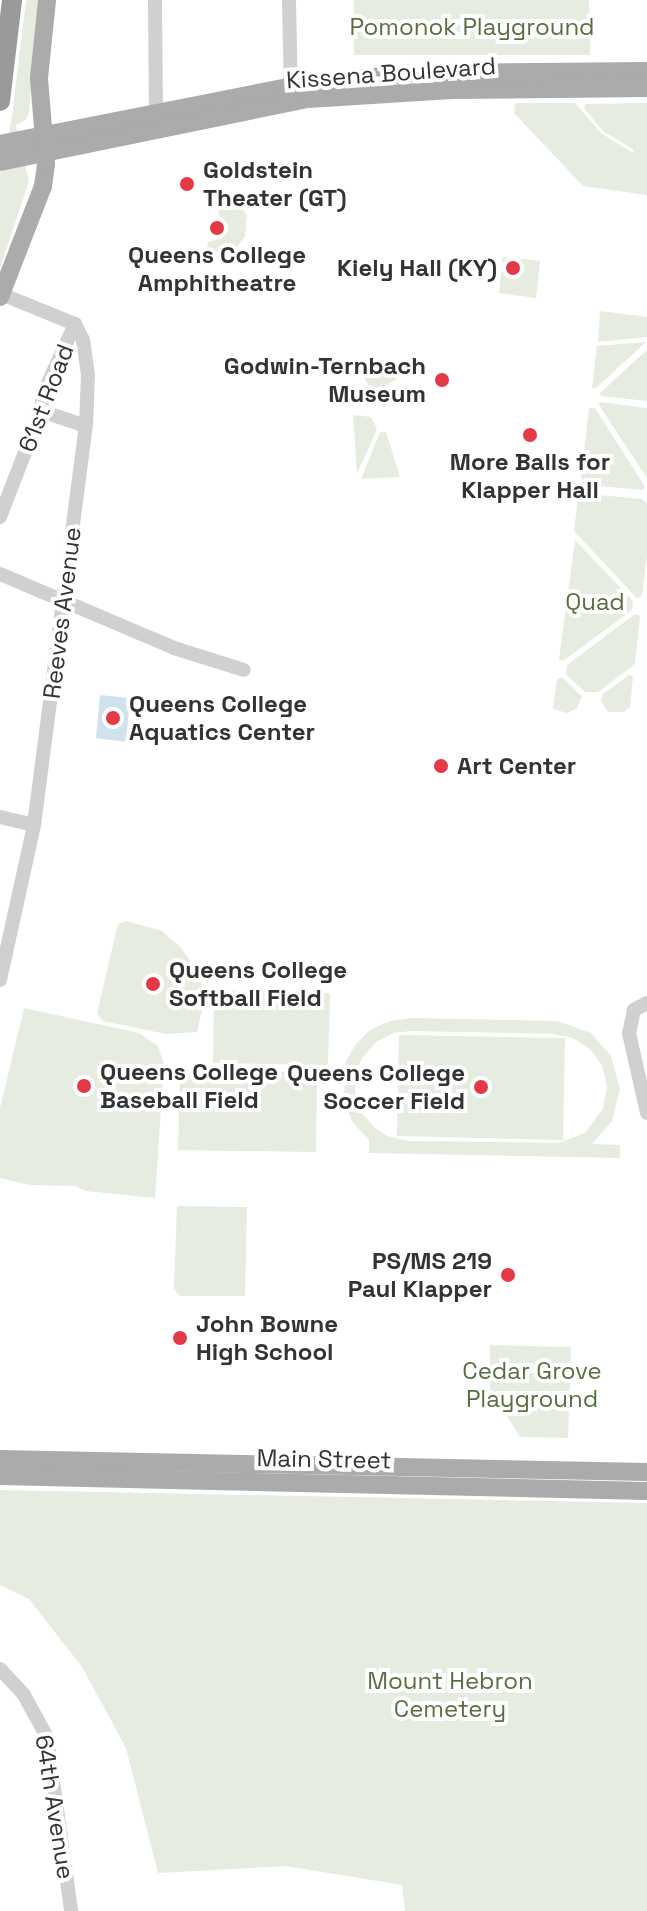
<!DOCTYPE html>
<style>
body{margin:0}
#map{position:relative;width:647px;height:1911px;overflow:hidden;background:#fff;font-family:"Space Grotesk",sans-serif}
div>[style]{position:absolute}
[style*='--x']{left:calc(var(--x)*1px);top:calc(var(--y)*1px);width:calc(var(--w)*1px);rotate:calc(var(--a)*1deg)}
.green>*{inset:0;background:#e6ecdf}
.water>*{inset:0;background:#cfe2ee}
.minor>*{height:14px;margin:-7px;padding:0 7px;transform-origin:7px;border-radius:7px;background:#d0d0d0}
.major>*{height:18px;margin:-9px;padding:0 9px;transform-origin:9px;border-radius:9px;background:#ababab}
.highway>*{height:20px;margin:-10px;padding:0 10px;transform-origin:10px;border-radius:10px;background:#9a9a9a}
.dots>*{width:22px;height:22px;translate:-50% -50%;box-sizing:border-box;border:4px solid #fff;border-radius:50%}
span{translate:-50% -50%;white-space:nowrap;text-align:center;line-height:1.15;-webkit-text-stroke:8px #fff;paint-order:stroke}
.park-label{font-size:24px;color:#56703f}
.street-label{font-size:24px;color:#333}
.poi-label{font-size:24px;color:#333;font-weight:700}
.left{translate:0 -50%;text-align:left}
.right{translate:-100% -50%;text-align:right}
</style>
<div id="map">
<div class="green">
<i style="clip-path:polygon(26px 0,38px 0,29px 112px,26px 120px,16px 125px,29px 181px,0 268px,0 176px,12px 117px)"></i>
<i style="clip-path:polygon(354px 0,589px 0,590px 55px,354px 55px)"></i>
<i style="clip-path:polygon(515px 103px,575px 103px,601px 133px,633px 153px,634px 150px,603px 131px,584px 108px,586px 104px,647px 103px,647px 195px,583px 186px,514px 113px)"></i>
<i style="clip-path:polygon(229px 193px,247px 215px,245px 236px,231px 256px,203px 264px,208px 242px,216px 240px,221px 234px,224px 224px,218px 213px,222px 198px,226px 199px)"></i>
<i style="clip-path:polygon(503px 257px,540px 261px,536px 298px,499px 293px)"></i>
<i style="clip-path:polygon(600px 311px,647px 317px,647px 337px,598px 342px)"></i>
<i style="clip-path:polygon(646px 342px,596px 388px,592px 388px,597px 346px)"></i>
<i style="clip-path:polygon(647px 350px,647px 401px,601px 396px,600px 393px)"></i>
<i style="clip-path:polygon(409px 365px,412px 368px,408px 372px,373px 393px,362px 374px)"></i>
<i style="clip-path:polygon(600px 402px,647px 408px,647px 478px,599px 405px)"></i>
<i style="clip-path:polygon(589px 408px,595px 408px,645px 487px,642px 490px,589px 485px,581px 478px)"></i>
<i style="clip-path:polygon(353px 415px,371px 417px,377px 429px,357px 474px)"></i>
<i style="clip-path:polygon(380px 432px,386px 432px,400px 477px,361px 479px)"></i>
<i style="clip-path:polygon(588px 494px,642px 499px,647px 504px,647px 556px,642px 596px,637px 598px,574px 531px,578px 498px)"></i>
<i style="clip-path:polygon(575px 540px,633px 601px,632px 610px,563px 661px,559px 659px)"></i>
<i style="clip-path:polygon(635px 614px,640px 616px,635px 664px,598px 692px,585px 692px,566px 674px,567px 665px)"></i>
<i style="clip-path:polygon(629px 675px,633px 676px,630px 707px,624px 712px,608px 712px,601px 701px,602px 695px)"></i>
<i style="clip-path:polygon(562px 677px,582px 697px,577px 708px,567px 713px,553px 709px,557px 679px)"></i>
<i style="clip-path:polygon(126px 921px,162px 931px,181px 948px,195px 967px,201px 977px,204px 1001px,197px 1032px,166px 1034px,103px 1021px,97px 1013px,118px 924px)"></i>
<i style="clip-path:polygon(214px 990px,330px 993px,328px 1065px,213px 1063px)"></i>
<i style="clip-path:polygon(24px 1008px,139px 1033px,158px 1046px,164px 1064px,155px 1198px,86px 1191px,76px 1186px,29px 1185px,0 1178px,0 1108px)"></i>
<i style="clip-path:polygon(evenodd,412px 1018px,557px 1021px,591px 1033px,611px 1056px,620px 1089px,612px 1121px,592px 1144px,620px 1145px,620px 1158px,369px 1153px,369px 1140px,353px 1123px,344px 1102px,345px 1063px,356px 1044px,370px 1030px,390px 1021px,412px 1018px,411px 1031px,553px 1034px,573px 1038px,591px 1050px,602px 1066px,607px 1085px,603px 1109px,585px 1133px,558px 1143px,409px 1141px,389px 1137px,374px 1127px,361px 1112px,355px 1095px,356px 1074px,362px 1058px,376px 1042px,393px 1033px,411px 1031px)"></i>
<i style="clip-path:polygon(399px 1035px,565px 1038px,563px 1140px,397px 1136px)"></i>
<i style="clip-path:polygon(180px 1070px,317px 1072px,316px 1152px,178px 1150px)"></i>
<i style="clip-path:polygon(177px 1206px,247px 1207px,245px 1296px,180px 1296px,174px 1289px)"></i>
<i style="clip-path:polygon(490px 1345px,571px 1347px,568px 1438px,520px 1437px,490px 1389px)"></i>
<i style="clip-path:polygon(0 1490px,647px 1503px,647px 1911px,405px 1911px,402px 1885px,286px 1866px,158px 1873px,126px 1748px,82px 1667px,29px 1599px,0 1585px)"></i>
</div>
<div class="water">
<i style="clip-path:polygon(100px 695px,130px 698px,126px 742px,96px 738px)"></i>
</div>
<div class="minor">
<i style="--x:155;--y:0;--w:120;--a:89.5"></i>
<i style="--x:289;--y:0;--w:95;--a:88.8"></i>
<i style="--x:41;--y:411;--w:47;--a:18.4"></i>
<i style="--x:0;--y:517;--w:114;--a:-68.9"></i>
<i style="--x:41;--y:411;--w:17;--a:-83"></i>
<i style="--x:43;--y:394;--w:77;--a:-65.4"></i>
<i style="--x:0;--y:574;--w:189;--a:23"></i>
<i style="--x:174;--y:648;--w:73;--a:17.4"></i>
<i style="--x:0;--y:817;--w:35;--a:13"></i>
<i style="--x:0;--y:980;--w:159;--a:-77.6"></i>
<i style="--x:34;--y:825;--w:402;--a:-82.6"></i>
<i style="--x:86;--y:426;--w:51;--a:-87.8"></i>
<i style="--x:88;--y:375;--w:35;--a:-98"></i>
<i style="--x:83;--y:340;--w:18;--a:-117"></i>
<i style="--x:75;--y:324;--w:80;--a:-157.9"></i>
<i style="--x:647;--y:1003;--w:15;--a:152"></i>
<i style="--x:634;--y:1010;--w:24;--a:102"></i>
<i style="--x:629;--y:1033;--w:82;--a:77.3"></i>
<i style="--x:0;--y:1669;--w:35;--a:47"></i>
<i style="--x:24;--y:1695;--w:48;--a:61.3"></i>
<i style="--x:47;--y:1737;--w:176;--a:82.1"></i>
</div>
<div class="major">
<i style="--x:0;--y:144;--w:310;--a:-11.2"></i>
<i style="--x:304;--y:84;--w:112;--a:-5.7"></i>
<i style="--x:415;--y:73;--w:232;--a:-0.5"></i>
<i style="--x:0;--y:162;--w:314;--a:-11.6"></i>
<i style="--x:308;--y:99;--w:144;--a:-3.6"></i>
<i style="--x:452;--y:90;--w:195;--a:-0.6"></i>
<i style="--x:0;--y:297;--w:119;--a:-68.8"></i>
<i style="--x:43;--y:186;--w:22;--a:-82"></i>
<i style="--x:46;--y:164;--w:86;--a:-94.7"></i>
<i style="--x:39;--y:78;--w:78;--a:-84.1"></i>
<i style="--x:0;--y:1459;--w:647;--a:1.15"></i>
<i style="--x:0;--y:1476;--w:647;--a:1.33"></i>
</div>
<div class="highway">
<i style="--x:0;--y:101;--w:102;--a:-83.2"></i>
</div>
<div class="dots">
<i style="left:187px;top:184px;background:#e63946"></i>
<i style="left:217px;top:228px;background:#e63946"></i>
<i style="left:513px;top:268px;background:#e63946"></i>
<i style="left:442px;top:380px;background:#e63946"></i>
<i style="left:530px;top:435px;background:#e63946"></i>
<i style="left:113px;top:718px;background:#e63946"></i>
<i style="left:441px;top:766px;background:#e63946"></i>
<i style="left:153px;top:984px;background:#e63946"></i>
<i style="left:84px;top:1086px;background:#e63946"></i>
<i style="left:481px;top:1087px;background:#e63946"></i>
<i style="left:508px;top:1275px;background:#e63946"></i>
<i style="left:180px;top:1338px;background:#e63946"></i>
</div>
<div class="park-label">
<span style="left:472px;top:27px">Pomonok Playground</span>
<span style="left:595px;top:602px">Quad</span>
<span style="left:532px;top:1385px">Cedar Grove<br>Playground</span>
<span style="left:450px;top:1695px">Mount Hebron<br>Cemetery</span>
</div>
<div class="street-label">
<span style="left:391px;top:73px;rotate:-4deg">Kissena Boulevard</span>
<span style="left:46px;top:398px;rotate:-69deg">61st Road</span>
<span style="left:62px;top:613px;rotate:-83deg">Reeves Avenue</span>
<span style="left:324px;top:1459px;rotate:1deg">Main Street</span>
<span style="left:55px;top:1807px;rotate:81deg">64th Avenue</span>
</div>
<div class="poi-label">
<span class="left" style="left:203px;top:184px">Goldstein<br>Theater (GT)</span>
<span style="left:217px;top:269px">Queens College<br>Amphitheatre</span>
<span class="right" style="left:497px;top:268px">Kiely Hall (KY)</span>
<span class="right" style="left:426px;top:380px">Godwin-Ternbach<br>Museum</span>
<span style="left:530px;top:476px">More Balls for<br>Klapper Hall</span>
<span class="left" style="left:129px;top:718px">Queens College<br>Aquatics Center</span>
<span class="left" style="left:457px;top:766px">Art Center</span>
<span class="left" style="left:169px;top:984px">Queens College<br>Softball Field</span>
<span class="left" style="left:100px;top:1086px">Queens College<br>Baseball Field</span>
<span class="right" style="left:465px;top:1087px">Queens College<br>Soccer Field</span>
<span class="right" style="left:492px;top:1275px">PS/MS 219<br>Paul Klapper</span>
<span class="left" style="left:196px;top:1338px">John Bowne<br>High School</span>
</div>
</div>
